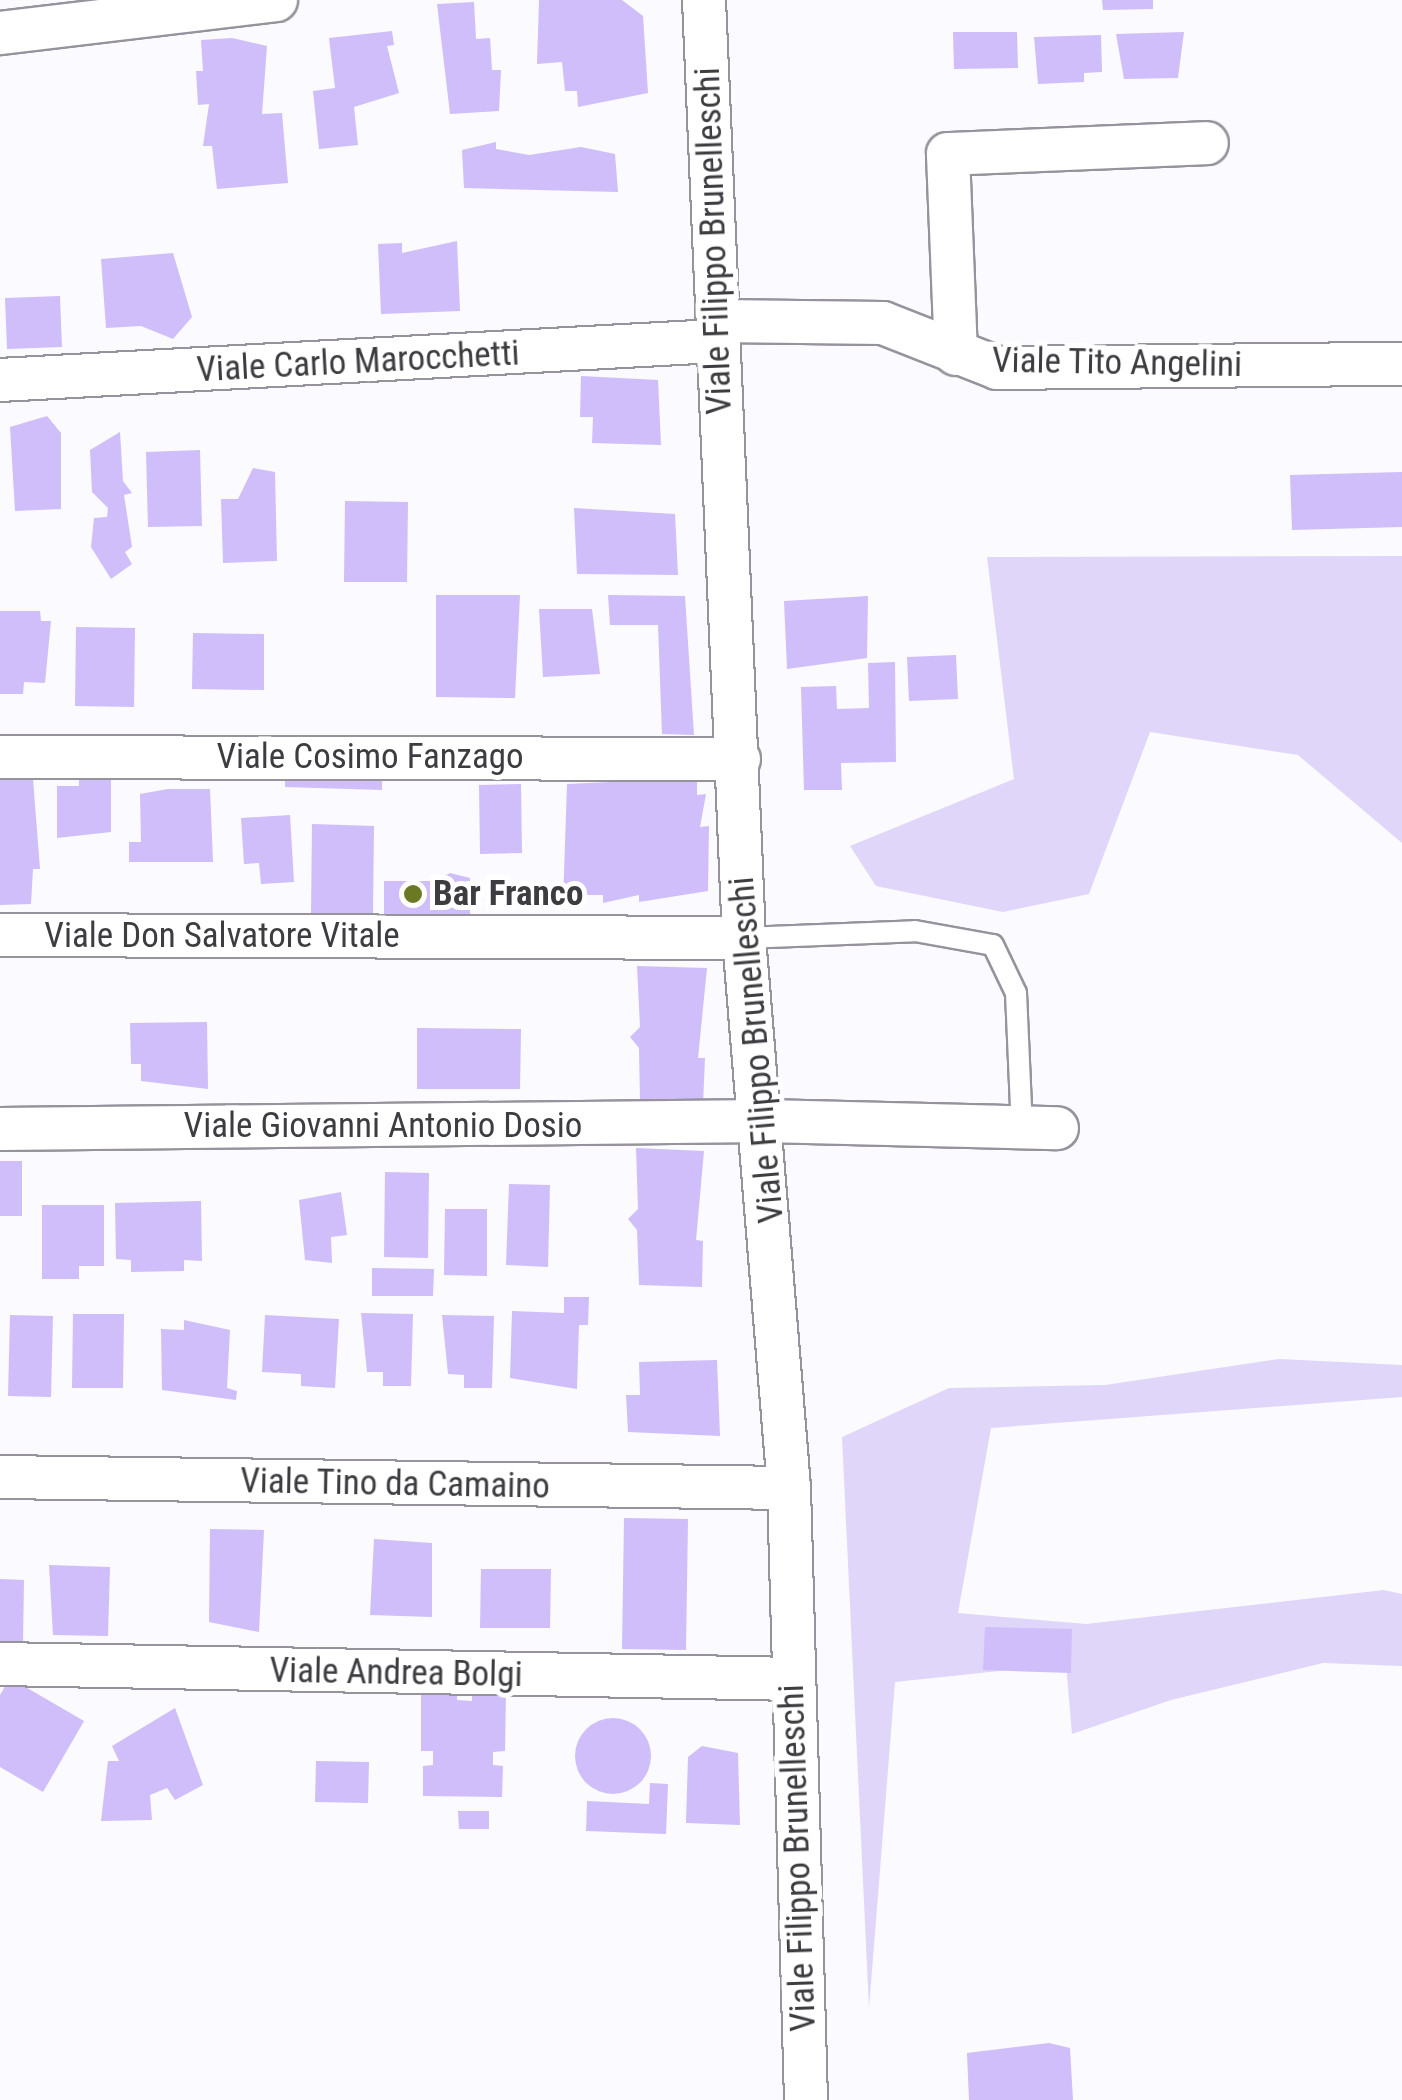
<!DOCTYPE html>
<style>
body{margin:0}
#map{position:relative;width:1402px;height:2100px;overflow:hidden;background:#fbfafe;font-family:"Roboto Condensed",sans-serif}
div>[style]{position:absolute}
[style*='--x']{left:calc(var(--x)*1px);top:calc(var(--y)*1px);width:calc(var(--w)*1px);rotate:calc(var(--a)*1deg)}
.green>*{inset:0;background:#e0d6fa}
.building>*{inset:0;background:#cfbefa}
.round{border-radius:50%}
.roads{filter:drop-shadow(2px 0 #96939d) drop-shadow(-2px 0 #96939d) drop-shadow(0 2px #96939d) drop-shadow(0 -2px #96939d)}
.lane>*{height:20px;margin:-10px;padding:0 10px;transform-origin:10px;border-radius:10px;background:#fff}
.street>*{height:42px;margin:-21px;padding:0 21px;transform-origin:21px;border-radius:21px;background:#fff}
.dots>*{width:28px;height:28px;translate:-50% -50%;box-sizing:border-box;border:5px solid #fff;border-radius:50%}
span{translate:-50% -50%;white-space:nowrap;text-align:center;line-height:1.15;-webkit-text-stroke:10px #fff;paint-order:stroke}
.street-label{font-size:35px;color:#3d3c40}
.poi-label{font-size:35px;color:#3d3c40;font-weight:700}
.left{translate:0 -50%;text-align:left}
</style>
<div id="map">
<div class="green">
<i style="clip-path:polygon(1402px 556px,1402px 843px,1298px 755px,1150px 732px,1089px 894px,1003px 912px,876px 886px,850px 846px,1014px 779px,987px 557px)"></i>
<i style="clip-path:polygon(1279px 1359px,1402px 1365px,1402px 1397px,991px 1428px,958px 1613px,1086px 1624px,1384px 1590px,1402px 1594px,1402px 1666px,1323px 1663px,1171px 1700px,1072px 1734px,1066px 1664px,895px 1682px,869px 2008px,842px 1437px,949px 1388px,1105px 1385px)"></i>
</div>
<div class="building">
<i style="clip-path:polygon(539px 0,622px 0,643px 16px,648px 93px,578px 107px,577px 91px,565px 91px,562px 62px,537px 64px)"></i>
<i style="clip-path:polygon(1102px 0,1153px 0,1153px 9px,1103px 10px)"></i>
<i style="clip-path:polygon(474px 2px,476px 39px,490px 38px,492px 70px,501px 70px,499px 111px,450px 114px,437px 4px)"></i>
<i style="clip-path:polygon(392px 31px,394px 45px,387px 46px,399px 93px,354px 107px,358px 145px,319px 149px,313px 91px,335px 88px,329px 38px)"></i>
<i style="clip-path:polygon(953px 32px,1017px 32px,1018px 68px,954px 69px)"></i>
<i style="clip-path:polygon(1184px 32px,1178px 78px,1124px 79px,1116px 34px)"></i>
<i style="clip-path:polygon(1101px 35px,1102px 72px,1084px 73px,1084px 82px,1038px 84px,1034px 37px)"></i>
<i style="clip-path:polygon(232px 38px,267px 46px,262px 114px,282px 113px,288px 183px,217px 189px,212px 146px,203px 146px,209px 104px,198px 105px,196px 71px,203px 71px,201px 40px)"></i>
<i style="clip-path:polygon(496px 142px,496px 149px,529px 155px,581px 147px,615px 154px,618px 192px,464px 188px,462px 150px)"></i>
<i style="clip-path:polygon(457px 241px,460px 311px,381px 314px,378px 244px,402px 243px,402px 253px)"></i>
<i style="clip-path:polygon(173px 253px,192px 317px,173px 339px,141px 326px,106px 328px,101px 259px)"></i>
<i style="clip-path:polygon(60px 296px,62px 347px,7px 349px,5px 298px)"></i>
<i style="clip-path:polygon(581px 376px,658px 380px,661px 445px,592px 443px,593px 417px,580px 417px)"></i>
<i style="clip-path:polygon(47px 416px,61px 433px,61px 509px,15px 511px,10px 427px)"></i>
<i style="clip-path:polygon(120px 432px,123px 481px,132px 493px,124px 495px,132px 547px,125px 552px,132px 564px,111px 579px,91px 547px,94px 518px,107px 517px,108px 508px,92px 492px,90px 450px)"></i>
<i style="clip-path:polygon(200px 450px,202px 526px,148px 527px,146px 452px)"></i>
<i style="clip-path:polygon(253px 468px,275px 472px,277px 561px,223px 563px,221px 499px,238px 499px)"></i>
<i style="clip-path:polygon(1402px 472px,1402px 527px,1292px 530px,1290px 475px)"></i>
<i style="clip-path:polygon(345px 501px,408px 502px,407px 582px,344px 582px)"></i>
<i style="clip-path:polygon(574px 508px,675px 514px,678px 575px,577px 574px)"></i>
<i style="clip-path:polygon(436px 595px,520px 595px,515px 698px,436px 697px)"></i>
<i style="clip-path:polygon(608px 595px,685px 596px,694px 735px,662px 734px,658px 625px,610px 625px)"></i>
<i style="clip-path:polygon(868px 596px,867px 658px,787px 669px,784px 601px)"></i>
<i style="clip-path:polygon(539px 609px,592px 609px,600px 674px,543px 677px)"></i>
<i style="clip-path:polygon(0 611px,40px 611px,41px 621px,51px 621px,45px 683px,24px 682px,23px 694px,0 694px)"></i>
<i style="clip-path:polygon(76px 627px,135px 628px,134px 707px,75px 706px)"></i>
<i style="clip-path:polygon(193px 633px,264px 634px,264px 690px,192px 689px)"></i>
<i style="clip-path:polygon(956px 655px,958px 699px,909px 701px,907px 657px)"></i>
<i style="clip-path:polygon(895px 662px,896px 762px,841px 763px,842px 790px,804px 790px,801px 687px,836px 686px,837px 709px,869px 708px,868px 663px)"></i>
<i style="clip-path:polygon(382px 765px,382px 790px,285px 787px,285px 767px)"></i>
<i style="clip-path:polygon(0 775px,33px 779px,40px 869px,33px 869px,31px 904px,0 905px)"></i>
<i style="clip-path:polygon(697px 778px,697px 795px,706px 794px,700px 827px,709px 826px,708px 891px,639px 902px,639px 895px,603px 903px,603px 895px,585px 895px,585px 903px,563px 904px,567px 784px)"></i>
<i style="clip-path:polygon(79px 780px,111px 780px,111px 832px,57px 838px,57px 786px,79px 786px)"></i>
<i style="clip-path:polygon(521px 784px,522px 853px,480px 854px,479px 785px)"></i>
<i style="clip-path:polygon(168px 789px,210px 789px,213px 862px,129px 862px,129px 842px,141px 842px,140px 794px)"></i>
<i style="clip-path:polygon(290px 815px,294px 882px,261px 884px,259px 863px,244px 864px,241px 818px)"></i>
<i style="clip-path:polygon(312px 824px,374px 826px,373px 914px,311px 913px)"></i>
<i style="clip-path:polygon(450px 873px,470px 878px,470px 916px,384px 917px,384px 881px,434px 881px)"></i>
<i style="clip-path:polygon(637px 966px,707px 968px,698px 1058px,705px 1058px,703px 1104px,640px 1102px,639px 1048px,630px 1037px,640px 1027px)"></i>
<i style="clip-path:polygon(207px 1022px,208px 1089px,141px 1081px,141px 1064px,131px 1064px,130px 1023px)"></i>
<i style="clip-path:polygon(417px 1028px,521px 1029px,520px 1089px,417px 1089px)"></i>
<i style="clip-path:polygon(636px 1148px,704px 1151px,696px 1240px,703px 1241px,702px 1287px,639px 1285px,637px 1230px,628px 1219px,638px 1209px)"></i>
<i style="clip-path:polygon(0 1161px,22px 1161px,22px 1216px,0 1216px)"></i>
<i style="clip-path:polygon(385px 1172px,429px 1173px,428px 1258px,384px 1257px)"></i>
<i style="clip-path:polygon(509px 1184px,550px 1185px,548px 1267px,506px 1265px)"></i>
<i style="clip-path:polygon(341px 1192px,347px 1235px,331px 1237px,332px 1263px,305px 1260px,299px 1200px)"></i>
<i style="clip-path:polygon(201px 1201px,202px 1261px,184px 1260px,184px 1271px,131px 1272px,131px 1260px,116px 1259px,115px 1203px)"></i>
<i style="clip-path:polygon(42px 1205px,104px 1205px,104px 1266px,79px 1266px,79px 1279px,42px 1279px)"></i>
<i style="clip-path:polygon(445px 1209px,487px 1209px,487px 1276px,444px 1275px)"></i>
<i style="clip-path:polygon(372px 1268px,434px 1269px,433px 1296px,372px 1296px)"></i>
<i style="clip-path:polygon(564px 1297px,589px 1297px,588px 1325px,579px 1325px,577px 1389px,510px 1378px,512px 1311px,564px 1313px)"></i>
<i style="clip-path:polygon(361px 1313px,413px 1314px,411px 1386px,383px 1386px,383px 1372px,367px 1372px)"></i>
<i style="clip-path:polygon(73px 1314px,124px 1314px,123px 1388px,72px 1388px)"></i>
<i style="clip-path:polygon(10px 1315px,53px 1316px,51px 1397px,8px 1396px)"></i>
<i style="clip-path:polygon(265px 1315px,339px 1319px,335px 1388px,301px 1386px,301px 1374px,262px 1372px)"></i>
<i style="clip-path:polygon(442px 1315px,494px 1316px,492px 1388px,464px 1388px,464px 1375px,448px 1374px)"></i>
<i style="clip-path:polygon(184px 1320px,230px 1330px,227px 1388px,237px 1391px,236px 1400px,162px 1390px,161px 1329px,184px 1330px)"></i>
<i style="clip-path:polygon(717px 1360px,720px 1436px,628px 1432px,626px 1395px,640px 1395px,639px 1362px)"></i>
<i style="clip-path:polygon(624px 1518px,688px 1519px,686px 1650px,622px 1649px)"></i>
<i style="clip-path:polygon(210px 1529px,264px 1530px,259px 1632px,209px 1622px)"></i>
<i style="clip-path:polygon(374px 1539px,432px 1543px,432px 1617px,370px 1615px)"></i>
<i style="clip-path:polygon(49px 1565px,110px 1567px,108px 1636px,53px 1635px)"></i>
<i style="clip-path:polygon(481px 1569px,551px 1569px,550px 1628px,480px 1628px)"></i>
<i style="clip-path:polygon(0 1579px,24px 1580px,23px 1642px,0 1641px)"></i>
<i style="clip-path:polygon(985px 1627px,1072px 1629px,1071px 1673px,983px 1670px)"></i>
<i style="clip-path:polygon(10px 1678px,84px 1721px,43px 1792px,0 1767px,0 1695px)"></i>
<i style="clip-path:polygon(421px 1691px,457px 1691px,457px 1700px,472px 1701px,472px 1691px,506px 1691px,505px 1751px,493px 1752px,493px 1765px,503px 1766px,502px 1797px,423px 1796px,423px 1766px,433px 1765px,433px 1751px,421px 1751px)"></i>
<i style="clip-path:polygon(175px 1708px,203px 1785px,175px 1800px,167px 1788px,150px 1795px,152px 1820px,101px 1821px,108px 1761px,119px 1761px,112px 1746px)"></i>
<i class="round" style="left:575px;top:1718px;width:76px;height:76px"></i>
<i style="clip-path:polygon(702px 1746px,738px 1753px,740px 1825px,686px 1823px,688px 1757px)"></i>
<i style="clip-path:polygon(316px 1761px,369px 1762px,368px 1803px,315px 1802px)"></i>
<i style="clip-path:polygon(650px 1783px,668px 1784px,666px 1834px,586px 1831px,587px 1801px,649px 1804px)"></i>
<i style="clip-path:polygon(458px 1811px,489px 1811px,489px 1829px,459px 1829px)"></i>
<i style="clip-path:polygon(1049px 2043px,1070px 2048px,1073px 2100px,969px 2100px,967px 2053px)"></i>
</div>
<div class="roads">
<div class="lane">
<i style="--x:744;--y:938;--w:171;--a:-2.3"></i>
<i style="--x:915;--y:931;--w:79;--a:10.2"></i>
<i style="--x:993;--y:945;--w:53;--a:64.4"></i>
<i style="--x:1016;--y:993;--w:135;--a:87.5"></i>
</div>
<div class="street">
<i style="--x:704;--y:0;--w:939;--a:87.56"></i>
<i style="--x:744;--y:938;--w:552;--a:85.32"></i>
<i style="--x:789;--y:1488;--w:612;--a:88.41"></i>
<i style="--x:0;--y:33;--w:278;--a:-6.8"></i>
<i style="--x:719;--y:321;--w:164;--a:0.7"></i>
<i style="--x:883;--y:323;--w:123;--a:21.5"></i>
<i style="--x:997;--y:368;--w:405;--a:-0.6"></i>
<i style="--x:956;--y:354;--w:200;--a:-92.3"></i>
<i style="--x:948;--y:154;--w:259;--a:-2.4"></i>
<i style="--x:0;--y:380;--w:717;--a:-3.12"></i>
<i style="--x:0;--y:757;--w:739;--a:0.16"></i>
<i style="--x:0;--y:935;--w:744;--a:0.23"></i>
<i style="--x:0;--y:1129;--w:765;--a:-0.6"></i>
<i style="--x:765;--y:1121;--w:292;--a:1.4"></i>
<i style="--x:0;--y:1477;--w:789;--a:0.8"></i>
<i style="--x:0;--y:1664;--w:793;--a:1.08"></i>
</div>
</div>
<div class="dots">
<i style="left:413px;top:894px;background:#6b7824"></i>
</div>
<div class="street-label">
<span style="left:714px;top:241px;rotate:-92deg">Viale Filippo Brunelleschi</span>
<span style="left:358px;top:362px;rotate:-3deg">Viale Carlo Marocchetti</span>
<span style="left:1117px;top:363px;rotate:1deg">Viale Tito Angelini</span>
<span style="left:370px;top:757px">Viale Cosimo Fanzago</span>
<span style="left:222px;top:936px">Viale Don Salvatore Vitale</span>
<span style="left:757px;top:1050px;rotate:-95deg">Viale Filippo Brunelleschi</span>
<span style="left:383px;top:1126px">Viale Giovanni Antonio Dosio</span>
<span style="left:395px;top:1484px;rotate:1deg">Viale Tino da Camaino</span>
<span style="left:396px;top:1673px;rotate:1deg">Viale Andrea Bolgi</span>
<span style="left:798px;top:1858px;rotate:-92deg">Viale Filippo Brunelleschi</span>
</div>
<div class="poi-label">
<span class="left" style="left:433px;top:894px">Bar Franco</span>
</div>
</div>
